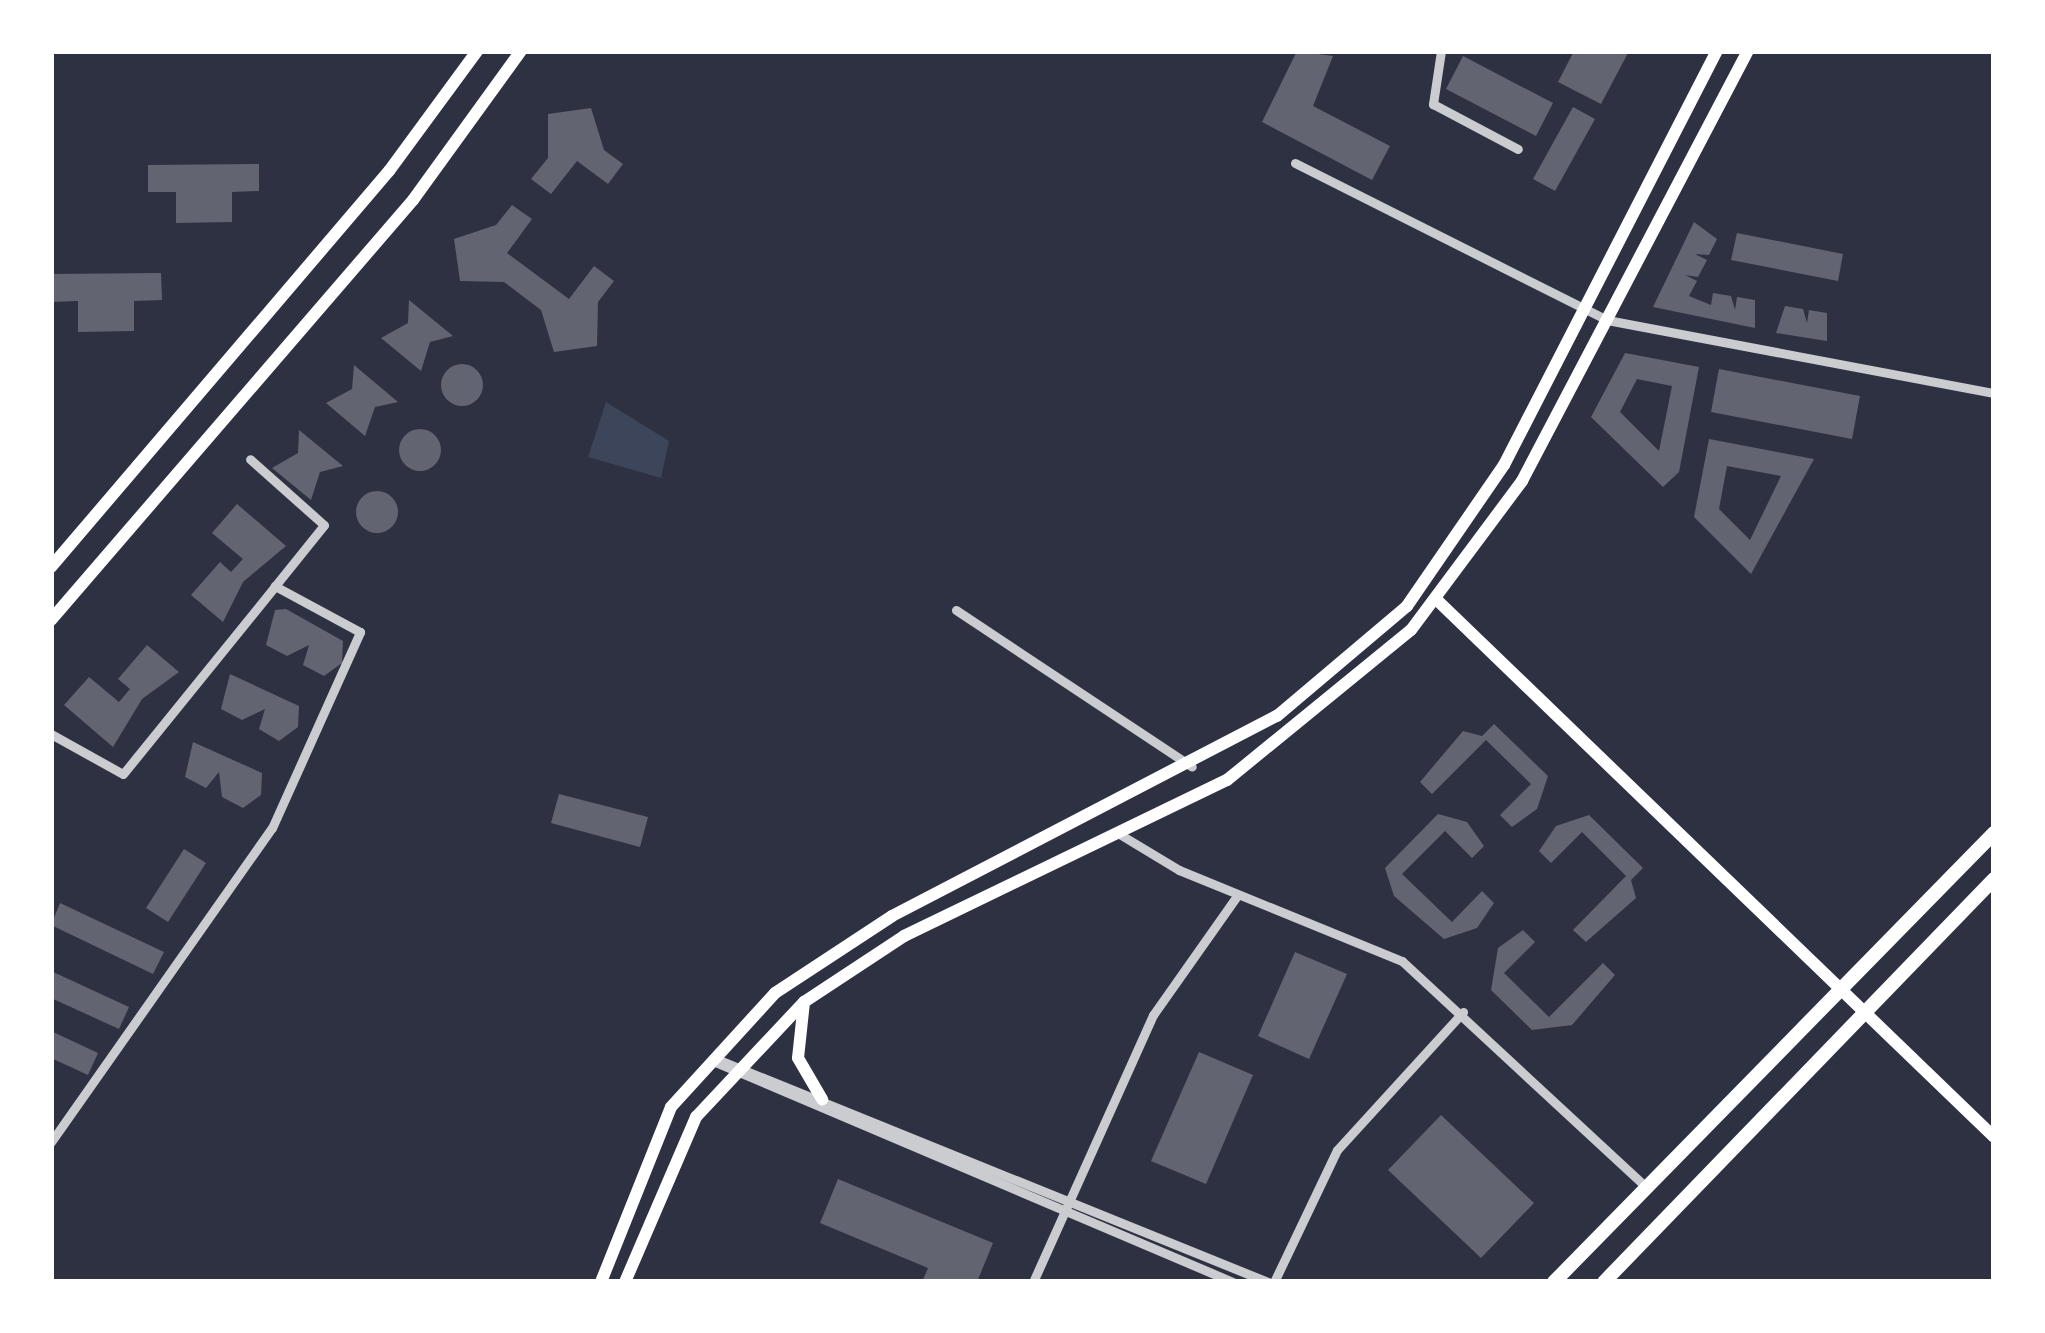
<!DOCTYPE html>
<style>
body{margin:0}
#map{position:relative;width:2045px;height:1333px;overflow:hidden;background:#2d3142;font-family:"Exo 2",sans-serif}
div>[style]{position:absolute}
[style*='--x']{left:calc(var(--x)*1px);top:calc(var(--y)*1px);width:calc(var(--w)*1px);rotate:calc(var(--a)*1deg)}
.green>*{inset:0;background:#3c4559}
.building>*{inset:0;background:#626471}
.round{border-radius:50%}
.minor>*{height:9px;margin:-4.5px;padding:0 4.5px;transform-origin:4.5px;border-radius:4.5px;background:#caccd0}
.secondary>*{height:12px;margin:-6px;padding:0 6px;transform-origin:6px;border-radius:6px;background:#fff}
.primary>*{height:14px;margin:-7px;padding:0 7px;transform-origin:7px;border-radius:7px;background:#fff}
span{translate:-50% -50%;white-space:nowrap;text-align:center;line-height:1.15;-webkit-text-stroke:12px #fff;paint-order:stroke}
.frame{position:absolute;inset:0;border:54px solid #fff;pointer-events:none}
</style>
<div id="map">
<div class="green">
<i style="clip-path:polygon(606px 402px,669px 441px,661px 478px,588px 457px)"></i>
</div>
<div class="building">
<i style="clip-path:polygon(1297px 51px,1333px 56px,1313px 106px,1390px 146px,1372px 180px,1262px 122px)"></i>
<i style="clip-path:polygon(1574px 51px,1629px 51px,1601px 104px,1558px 82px)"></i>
<i style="clip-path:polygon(1463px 56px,1553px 103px,1536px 136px,1446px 89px)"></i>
<i style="clip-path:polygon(1573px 107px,1595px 119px,1555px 191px,1533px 179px)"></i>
<i style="clip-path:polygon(591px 108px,604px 150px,623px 164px,608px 184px,577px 161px,551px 194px,531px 179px,548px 158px,548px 114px)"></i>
<i style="clip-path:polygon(259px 164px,259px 191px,232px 192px,232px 222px,176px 223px,176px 192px,148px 192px,148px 165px)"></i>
<i style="clip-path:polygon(512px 205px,532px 219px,507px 253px,569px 299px,594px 266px,614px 281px,598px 302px,597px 346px,554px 352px,541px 310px,504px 282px,460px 281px,454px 239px,496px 225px)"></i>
<i style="clip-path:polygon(1694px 222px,1717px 239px,1709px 255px,1695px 254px,1707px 260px,1698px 277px,1685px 275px,1697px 281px,1689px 296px,1711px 305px,1713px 293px,1731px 296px,1735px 310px,1737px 297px,1755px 300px,1755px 328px,1653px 307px)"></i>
<i style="clip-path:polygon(1737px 233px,1843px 254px,1838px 281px,1731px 260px)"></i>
<i style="clip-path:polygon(161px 273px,162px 300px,134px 301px,134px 331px,78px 332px,78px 301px,51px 302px,51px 274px)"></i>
<i style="clip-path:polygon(409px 300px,453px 336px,430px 342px,421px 371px,381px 338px,408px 323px)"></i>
<i style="clip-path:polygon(1785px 306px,1803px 309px,1807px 323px,1809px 310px,1827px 313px,1827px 341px,1776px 333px)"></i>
<i style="clip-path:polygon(evenodd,1625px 353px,1699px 367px,1679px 472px,1663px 487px,1591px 417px,1625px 353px,1637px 379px,1672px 386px,1659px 451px,1620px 412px,1637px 379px)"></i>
<i class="round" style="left:441px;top:364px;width:42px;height:42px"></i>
<i style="clip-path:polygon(354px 365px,398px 402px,375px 407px,365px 436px,326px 403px,352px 389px)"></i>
<i style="clip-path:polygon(1719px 369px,1860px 396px,1852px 439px,1711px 412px)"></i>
<i class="round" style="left:399px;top:429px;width:42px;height:42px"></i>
<i style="clip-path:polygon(299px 430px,343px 466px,320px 472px,311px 500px,272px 468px,298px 453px)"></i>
<i style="clip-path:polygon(evenodd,1709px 439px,1814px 459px,1751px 574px,1694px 517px,1709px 439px,1727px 466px,1781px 476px,1750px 540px,1719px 509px,1727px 466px)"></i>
<i class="round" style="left:356px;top:491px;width:42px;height:42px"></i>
<i style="clip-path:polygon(237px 504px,286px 546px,243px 582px,223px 622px,191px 595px,220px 562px,231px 572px,243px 559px,212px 533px)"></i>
<i style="clip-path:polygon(286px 609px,343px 641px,342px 663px,324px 676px,303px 665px,309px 645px,287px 656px,266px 645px,275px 610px)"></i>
<i style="clip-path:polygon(147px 645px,179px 672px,142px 699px,113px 747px,64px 705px,89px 677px,119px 702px,130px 689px,118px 679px)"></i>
<i style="clip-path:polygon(230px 674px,299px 706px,298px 727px,279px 741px,259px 729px,265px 709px,242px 720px,221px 709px)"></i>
<i style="clip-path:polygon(1494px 724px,1548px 776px,1537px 809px,1512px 827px,1500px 815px,1531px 784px,1486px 740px,1432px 794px,1420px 782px,1463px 731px,1482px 736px)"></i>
<i style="clip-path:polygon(193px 742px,262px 773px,261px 795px,243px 808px,222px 797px,219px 772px,206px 788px,185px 777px)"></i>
<i style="clip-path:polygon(559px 794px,648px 817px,640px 847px,551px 823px)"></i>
<i style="clip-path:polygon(1438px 814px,1467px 822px,1484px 846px,1472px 858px,1445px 831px,1402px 874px,1452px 922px,1482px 891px,1494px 903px,1477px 928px,1444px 939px,1394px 896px,1385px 868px)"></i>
<i style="clip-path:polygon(1589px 815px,1643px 868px,1631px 880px,1636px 898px,1586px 942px,1573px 930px,1626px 876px,1582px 832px,1551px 863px,1539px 851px,1556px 826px)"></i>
<i style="clip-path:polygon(184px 849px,206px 863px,168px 922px,146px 908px)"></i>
<i style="clip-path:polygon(60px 903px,164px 952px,153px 974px,51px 925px)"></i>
<i style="clip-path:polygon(1523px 930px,1535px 942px,1504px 973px,1549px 1017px,1603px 963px,1615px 975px,1572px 1025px,1532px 1030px,1491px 990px,1498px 948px)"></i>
<i style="clip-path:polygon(1295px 952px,1347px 974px,1309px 1059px,1258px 1036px)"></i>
<i style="clip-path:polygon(51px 971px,129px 1007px,119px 1029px,51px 998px)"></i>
<i style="clip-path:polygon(51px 1031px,98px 1053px,88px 1075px,51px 1058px)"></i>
<i style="clip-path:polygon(1199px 1052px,1253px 1075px,1206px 1184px,1151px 1161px)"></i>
<i style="clip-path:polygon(1441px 1115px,1534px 1203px,1481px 1258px,1388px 1170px)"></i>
<i style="clip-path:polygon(838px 1179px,993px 1243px,977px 1282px,922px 1282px,928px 1268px,820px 1223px)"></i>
</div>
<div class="minor">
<i style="--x:1441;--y:51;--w:54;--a:98.6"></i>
<i style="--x:1433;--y:104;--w:96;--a:27.9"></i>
<i style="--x:1295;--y:163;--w:349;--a:26.7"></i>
<i style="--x:1607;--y:320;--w:394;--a:10.7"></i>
<i style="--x:956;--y:610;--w:283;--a:33.6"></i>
<i style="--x:51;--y:734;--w:82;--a:29.1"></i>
<i style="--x:123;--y:774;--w:242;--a:-51"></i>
<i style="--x:1121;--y:835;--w:68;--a:31.1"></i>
<i style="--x:1179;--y:870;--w:241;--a:22.2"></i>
<i style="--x:1402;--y:961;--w:333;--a:42.8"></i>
<i style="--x:714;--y:1058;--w:598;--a:22.02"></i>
<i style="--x:713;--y:1061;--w:565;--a:23.03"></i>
<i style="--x:51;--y:1142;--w:384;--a:-54.9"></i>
<i style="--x:272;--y:828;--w:215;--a:-65.8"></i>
<i style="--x:360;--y:632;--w:97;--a:-151.6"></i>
<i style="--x:275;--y:586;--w:78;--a:-51.2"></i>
<i style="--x:324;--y:525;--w:99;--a:-138.3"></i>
<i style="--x:1033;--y:1282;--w:293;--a:-65.8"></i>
<i style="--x:1153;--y:1015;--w:146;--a:-54.8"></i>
<i style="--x:1274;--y:1282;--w:146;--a:-64.5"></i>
<i style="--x:1337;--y:1150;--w:187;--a:-47.6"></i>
</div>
<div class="secondary">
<i style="--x:51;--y:567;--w:521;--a:-49.52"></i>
<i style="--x:389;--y:171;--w:149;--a:-53.7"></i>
<i style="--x:1438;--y:601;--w:772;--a:43.95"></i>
<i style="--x:51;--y:620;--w:554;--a:-49.24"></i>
<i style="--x:413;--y:200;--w:184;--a:-54.1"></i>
<i style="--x:804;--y:1002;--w:56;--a:96.1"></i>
<i style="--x:798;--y:1058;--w:48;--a:59.7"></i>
<i style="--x:601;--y:1282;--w:188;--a:-68.2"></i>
<i style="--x:671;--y:1107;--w:154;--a:-47.6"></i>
<i style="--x:775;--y:993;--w:140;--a:-33.3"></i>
<i style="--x:892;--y:916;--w:434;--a:-27.5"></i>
<i style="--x:1277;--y:716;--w:170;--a:-40.2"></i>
<i style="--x:1407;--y:606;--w:171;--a:-55.5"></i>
<i style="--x:1504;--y:465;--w:466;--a:-62.8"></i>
<i style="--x:625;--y:1282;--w:180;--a:-66.7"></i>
<i style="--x:696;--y:1117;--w:158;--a:-46.8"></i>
<i style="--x:804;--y:1002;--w:120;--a:-33.4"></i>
<i style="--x:904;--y:936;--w:359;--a:-25.8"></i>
<i style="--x:1227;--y:780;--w:237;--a:-39.2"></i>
<i style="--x:1411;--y:630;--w:186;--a:-53.3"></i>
<i style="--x:1522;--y:481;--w:486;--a:-62.3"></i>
</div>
<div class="primary">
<i style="--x:1554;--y:1282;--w:629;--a:-45.58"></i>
<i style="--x:1604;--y:1282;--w:561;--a:-45.94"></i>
</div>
<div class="frame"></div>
</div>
